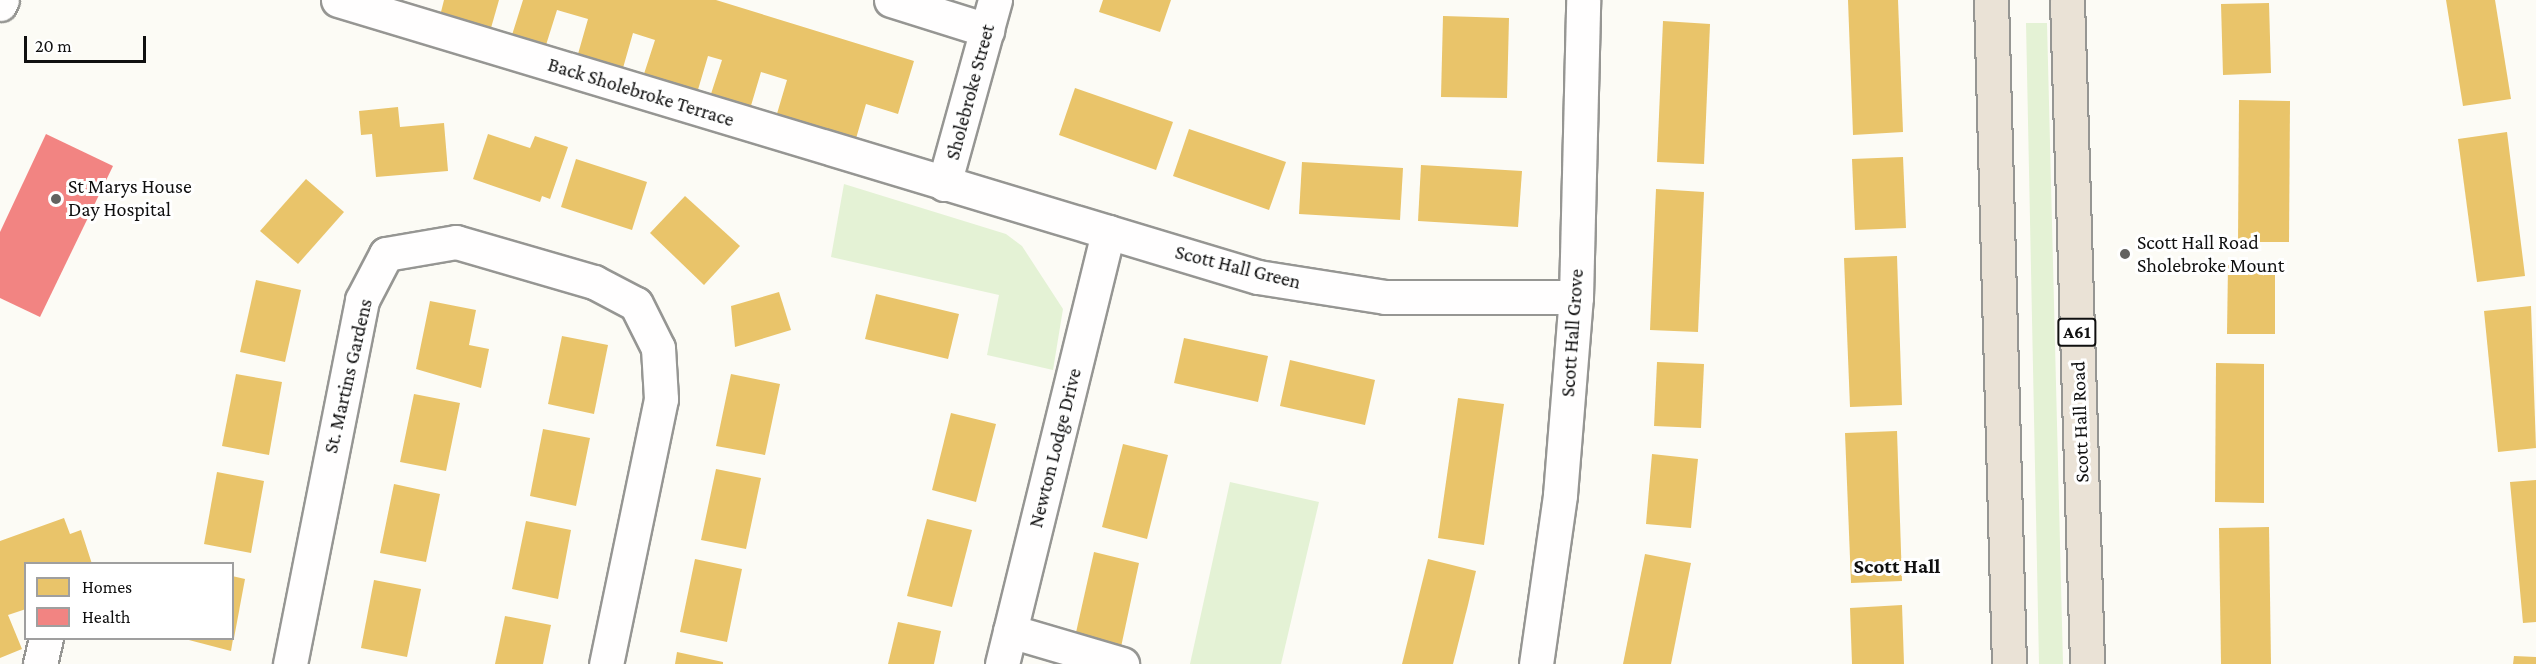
<!DOCTYPE html>
<style>
body{margin:0}
#map{position:relative;width:2536px;height:664px;overflow:hidden;background:#fcfbf5;font-family:"Crimson Pro",serif}
div>[style]{position:absolute}
[style*='--x']{left:calc(var(--x)*1px);top:calc(var(--y)*1px);width:calc(var(--w)*1px);rotate:calc(var(--a)*1deg)}
.green>*{inset:0;background:#e4f2d5}
.homes>*{inset:0;background:#e9c46a}
.health>*{inset:0;background:#f28482}
.roads{filter:drop-shadow(2px 0 #969693) drop-shadow(-2px 0 #969693) drop-shadow(0 2px #969693) drop-shadow(0 -2px #969693)}
.minor>*{height:33px;margin:-16.5px;padding:0 16.5px;transform-origin:16.5px;border-radius:16.5px;background:#fffefe}
.highway>*{height:33px;margin:-16.5px;padding:0 16.5px;transform-origin:16.5px;border-radius:16.5px;background:#eae2d6}
.dots>*{width:16px;height:16px;translate:-50% -50%;box-sizing:border-box;border:3px solid #fff;border-radius:50%}
span{translate:-50% -50%;white-space:nowrap;text-align:center;line-height:1.15;-webkit-text-stroke:6px #fff;paint-order:stroke}
.shield-label span{padding:2px 4px;background:#fff;border:2px solid;border-radius:4px;-webkit-text-stroke-width:0}
.shield-label{font-size:18px;color:#101010;font-weight:700}
.street-label{font-size:20px;color:#101010}
.poi-label{font-size:20px;color:#101010}
.left{translate:0 -50%;text-align:left}
.neighbourhood-label{font-size:21px;color:#101010;font-weight:700}
.legend{position:absolute;left:24px;top:562px;width:210px;height:78px;box-sizing:border-box;background:#fff;border:2px solid #9f9f9f;margin:0;padding:8px 10px;list-style:none;font-size:18px;color:#101010}
.legend li{display:flex;align-items:center;gap:12px;height:30px}
.legend b{width:30px;border:2px solid #9f9f9f}
.scale{position:absolute;left:24px;top:36px;width:122px;height:27px;box-sizing:border-box;border:3px solid #101010;border-top:0;padding-left:8px;font-size:18px;line-height:21px;white-space:nowrap;color:#101010;-webkit-text-stroke:4px #fff;paint-order:stroke}
</style>
<div id="map">
<div class="green">
<i style="clip-path:polygon(2026px 23px,2047px 23px,2063px 664px,2039px 664px)"></i>
<i style="clip-path:polygon(844px 184px,1006px 234px,1022px 246px,1063px 309px,1053px 370px,987px 355px,999px 295px,831px 257px)"></i>
<i style="clip-path:polygon(1230px 482px,1319px 502px,1281px 664px,1190px 664px)"></i>
</div>
<div class="homes">
<i style="clip-path:polygon(444px 0,499px 0,491px 28px,441px 12px)"></i>
<i style="clip-path:polygon(523px 0,716px 0,914px 61px,898px 114px,866px 104px,855px 142px,776px 117px,787px 80px,761px 72px,750px 109px,710px 97px,722px 60px,708px 56px,697px 93px,643px 77px,655px 40px,633px 33px,623px 68px,578px 54px,588px 19px,557px 10px,546px 45px,512px 35px)"></i>
<i style="clip-path:polygon(1103px 0,1171px 0,1160px 32px,1099px 12px)"></i>
<i style="clip-path:polygon(1848px 0,1898px 0,1903px 132px,1853px 135px)"></i>
<i style="clip-path:polygon(2446px 0,2495px 0,2511px 99px,2463px 106px)"></i>
<i style="clip-path:polygon(2269px 3px,2271px 73px,2223px 75px,2221px 4px)"></i>
<i style="clip-path:polygon(1443px 16px,1509px 18px,1507px 98px,1441px 97px)"></i>
<i style="clip-path:polygon(1663px 21px,1710px 24px,1704px 164px,1657px 162px)"></i>
<i style="clip-path:polygon(1075px 88px,1173px 122px,1156px 170px,1059px 135px)"></i>
<i style="clip-path:polygon(2239px 100px,2290px 101px,2289px 242px,2238px 242px)"></i>
<i style="clip-path:polygon(398px 107px,400px 127px,444px 123px,448px 171px,376px 177px,372px 134px,361px 135px,359px 111px)"></i>
<i style="clip-path:polygon(1189px 129px,1286px 162px,1269px 210px,1173px 176px)"></i>
<i style="clip-path:polygon(2507px 132px,2525px 276px,2477px 282px,2458px 139px)"></i>
<i style="clip-path:polygon(488px 134px,530px 148px,535px 136px,568px 147px,550px 199px,542px 196px,540px 202px,473px 179px)"></i>
<i style="clip-path:polygon(1903px 157px,1906px 228px,1855px 230px,1852px 159px)"></i>
<i style="clip-path:polygon(576px 159px,647px 182px,632px 230px,561px 207px)"></i>
<i style="clip-path:polygon(1302px 162px,1403px 168px,1400px 220px,1299px 214px)"></i>
<i style="clip-path:polygon(1421px 165px,1522px 171px,1518px 227px,1418px 221px)"></i>
<i style="clip-path:polygon(306px 179px,344px 212px,298px 264px,260px 231px)"></i>
<i style="clip-path:polygon(1656px 189px,1704px 192px,1698px 332px,1650px 330px)"></i>
<i style="clip-path:polygon(685px 196px,740px 246px,704px 285px,650px 233px)"></i>
<i style="clip-path:polygon(1897px 256px,1902px 405px,1850px 407px,1844px 258px)"></i>
<i style="clip-path:polygon(2228px 265px,2275px 266px,2275px 334px,2227px 334px)"></i>
<i style="clip-path:polygon(256px 280px,301px 290px,285px 362px,240px 352px)"></i>
<i style="clip-path:polygon(779px 292px,791px 330px,735px 347px,731px 306px)"></i>
<i style="clip-path:polygon(876px 294px,959px 314px,948px 359px,865px 339px)"></i>
<i style="clip-path:polygon(430px 301px,476px 310px,469px 345px,489px 349px,481px 388px,416px 369px)"></i>
<i style="clip-path:polygon(2531px 306px,2536px 448px,2498px 452px,2484px 311px)"></i>
<i style="clip-path:polygon(562px 336px,608px 345px,594px 414px,548px 404px)"></i>
<i style="clip-path:polygon(1184px 338px,1268px 356px,1258px 402px,1174px 383px)"></i>
<i style="clip-path:polygon(1290px 360px,1375px 380px,1365px 425px,1280px 406px)"></i>
<i style="clip-path:polygon(1657px 362px,1704px 364px,1701px 428px,1654px 426px)"></i>
<i style="clip-path:polygon(2216px 363px,2264px 364px,2264px 503px,2215px 502px)"></i>
<i style="clip-path:polygon(236px 374px,282px 382px,269px 455px,222px 446px)"></i>
<i style="clip-path:polygon(731px 374px,780px 384px,765px 455px,716px 446px)"></i>
<i style="clip-path:polygon(414px 394px,460px 403px,446px 471px,400px 462px)"></i>
<i style="clip-path:polygon(1458px 398px,1504px 404px,1484px 545px,1438px 538px)"></i>
<i style="clip-path:polygon(951px 413px,996px 424px,976px 502px,932px 490px)"></i>
<i style="clip-path:polygon(543px 429px,590px 438px,576px 506px,530px 496px)"></i>
<i style="clip-path:polygon(1897px 431px,1902px 581px,1851px 583px,1845px 433px)"></i>
<i style="clip-path:polygon(1123px 444px,1168px 455px,1147px 539px,1102px 527px)"></i>
<i style="clip-path:polygon(1652px 454px,1698px 459px,1691px 528px,1646px 524px)"></i>
<i style="clip-path:polygon(716px 469px,761px 478px,746px 549px,701px 540px)"></i>
<i style="clip-path:polygon(217px 472px,264px 481px,251px 553px,204px 544px)"></i>
<i style="clip-path:polygon(2536px 480px,2536px 622px,2523px 623px,2510px 482px)"></i>
<i style="clip-path:polygon(394px 484px,440px 494px,426px 562px,380px 553px)"></i>
<i style="clip-path:polygon(64px 518px,70px 534px,81px 530px,92px 564px,26px 564px,26px 609px,8px 615px,22px 649px,0 658px,0 541px)"></i>
<i style="clip-path:polygon(927px 519px,972px 530px,952px 607px,907px 596px)"></i>
<i style="clip-path:polygon(526px 521px,571px 530px,558px 599px,512px 589px)"></i>
<i style="clip-path:polygon(2269px 527px,2271px 664px,2221px 664px,2219px 528px)"></i>
<i style="clip-path:polygon(1094px 552px,1139px 563px,1121px 647px,1075px 637px)"></i>
<i style="clip-path:polygon(1645px 554px,1691px 563px,1671px 664px,1623px 664px)"></i>
<i style="clip-path:polygon(695px 559px,742px 569px,727px 642px,680px 632px)"></i>
<i style="clip-path:polygon(1428px 559px,1476px 571px,1468px 605px,1453px 664px,1402px 664px)"></i>
<i style="clip-path:polygon(232px 576px,245px 579px,234px 638px,232px 638px)"></i>
<i style="clip-path:polygon(374px 580px,421px 589px,407px 657px,361px 648px)"></i>
<i style="clip-path:polygon(1902px 605px,1904px 664px,1852px 664px,1850px 608px)"></i>
<i style="clip-path:polygon(505px 616px,551px 625px,543px 664px,495px 664px)"></i>
<i style="clip-path:polygon(898px 622px,941px 631px,934px 664px,888px 664px)"></i>
<i style="clip-path:polygon(185px 639px,233px 639px,231px 651px)"></i>
<i style="clip-path:polygon(677px 652px,723px 662px,723px 664px,675px 664px)"></i>
<i style="clip-path:polygon(2514px 656px,2536px 657px,2536px 664px,2513px 664px)"></i>
</div>
<div class="health">
<i style="clip-path:polygon(46px 134px,113px 166px,40px 317px,0 298px,0 232px)"></i>
</div>
<div class="roads">
<div class="minor">
<i style="--x:338;--y:0;--w:961;--a:16.76"></i>
<i style="--x:1258;--y:277;--w:129;--a:8.9"></i>
<i style="--x:1385;--y:297;--w:191;--a:0"></i>
<i style="--x:891;--y:0;--w:101;--a:17.4"></i>
<i style="--x:0;--y:4;--w:4;--a:-63"></i>
<i style="--x:944;--y:184;--w:191;--a:-74.5"></i>
<i style="--x:1010;--y:631;--w:117;--a:16.4"></i>
<i style="--x:40;--y:664;--w:27;--a:-77"></i>
<i style="--x:290;--y:664;--w:371;--a:-78.8"></i>
<i style="--x:362;--y:300;--w:52;--a:-62.4"></i>
<i style="--x:386;--y:254;--w:71;--a:-9.7"></i>
<i style="--x:456;--y:242;--w:144;--a:16.2"></i>
<i style="--x:594;--y:282;--w:47;--a:27.6"></i>
<i style="--x:636;--y:304;--w:49;--a:63.4"></i>
<i style="--x:658;--y:348;--w:51;--a:86.6"></i>
<i style="--x:661;--y:399;--w:271;--a:101.7"></i>
<i style="--x:1002;--y:664;--w:445;--a:-76.2"></i>
<i style="--x:1536;--y:664;--w:171;--a:-81.9"></i>
<i style="--x:1560;--y:495;--w:199;--a:-85.4"></i>
<i style="--x:1576;--y:297;--w:297;--a:-88.6"></i>
</div>
<div class="highway">
<i style="--x:1991;--y:0;--w:664;--a:88.45"></i>
<i style="--x:2067;--y:0;--w:664;--a:88.27"></i>
</div>
</div>
<div class="dots">
<i style="left:56px;top:199px;background:#636260"></i>
<i style="left:2125px;top:254px;background:#636260"></i>
</div>
<div class="shield-label">
<span style="left:2077px;top:332px">A61</span>
</div>
<div class="street-label">
<span style="left:641px;top:92px;rotate:17deg">Back Sholebroke Terrace</span>
<span style="left:970px;top:92px;rotate:-75deg">Sholebroke Street</span>
<span style="left:1238px;top:267px;rotate:14deg">Scott Hall Green</span>
<span style="left:1572px;top:333px;rotate:-86deg">Scott Hall Grove</span>
<span style="left:348px;top:376px;rotate:-77deg">St. Martins Gardens</span>
<span style="left:2080px;top:422px;rotate:-92deg">Scott Hall Road</span>
<span style="left:1055px;top:448px;rotate:-76deg">Newton Lodge Drive</span>
</div>
<div class="poi-label">
<span class="left" style="left:68px;top:198px">St Marys House<br>Day Hospital</span>
<span class="left" style="left:2137px;top:254px">Scott Hall Road<br>Sholebroke Mount</span>
</div>
<div class="neighbourhood-label">
<span style="left:1897px;top:566px">Scott Hall</span>
</div>
<ul class="legend">
<li><b style="height:16px;background:#e9c46a"></b>Homes</li>
<li><b style="height:16px;background:#f28482"></b>Health</li>
</ul>
<div class="scale">20 m</div>
</div>
